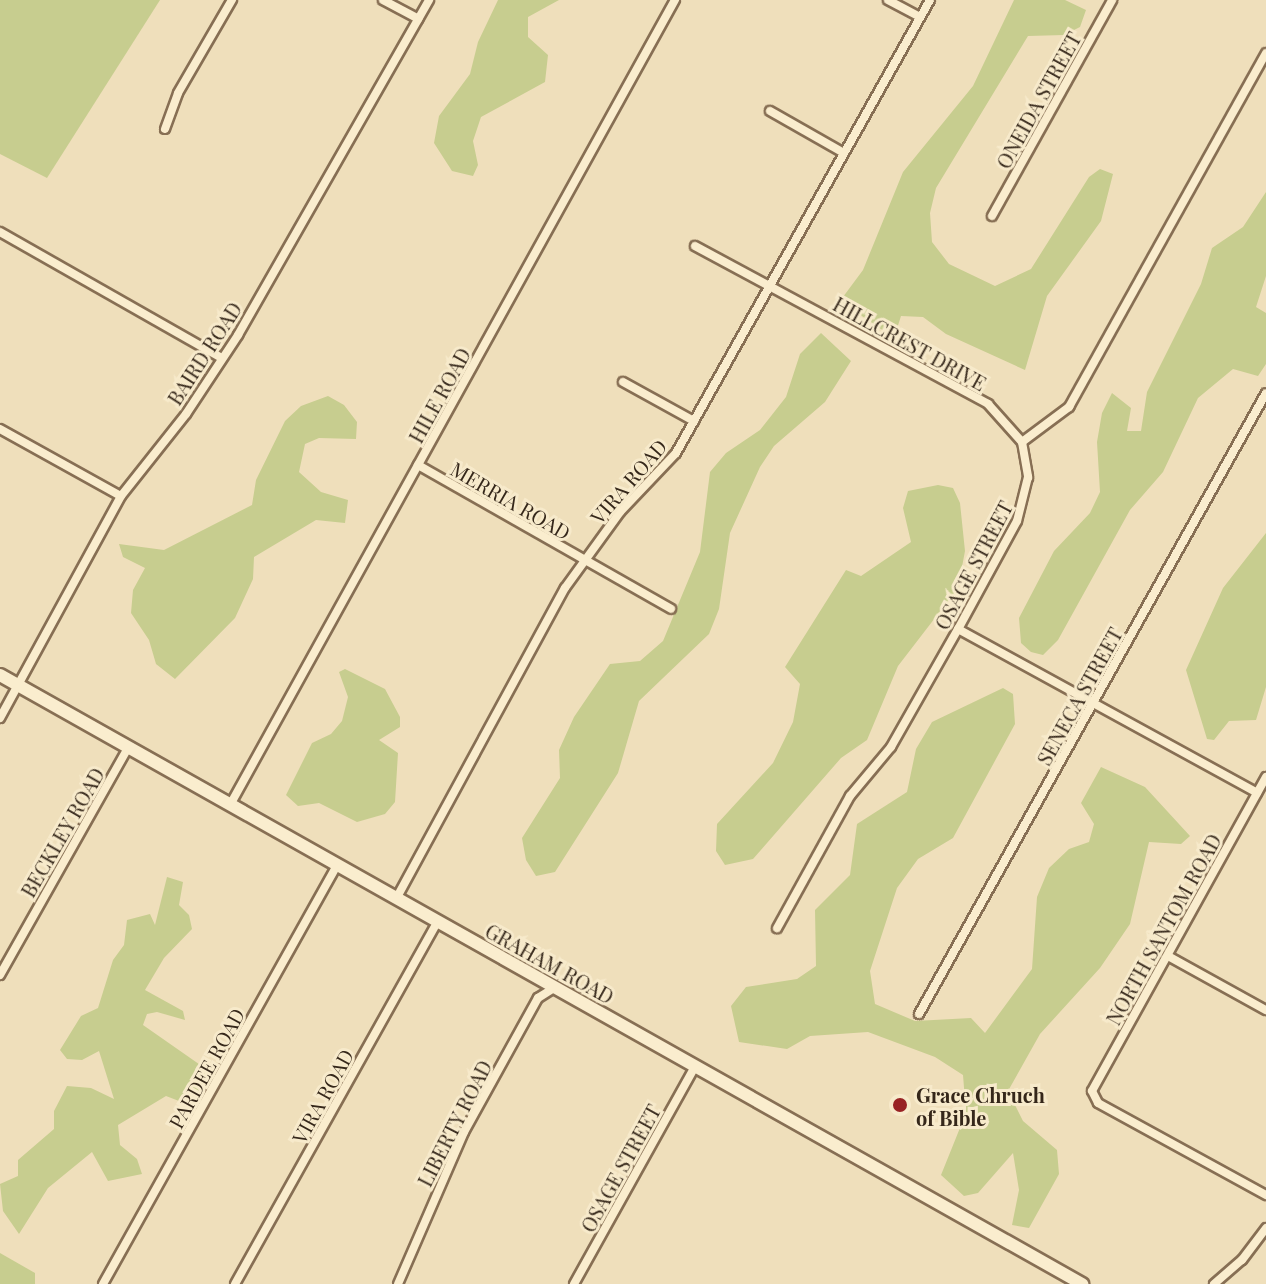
<!DOCTYPE html>
<style>
body{margin:0}
#map{position:relative;width:1266px;height:1284px;overflow:hidden;background:#efdfbb;font-family:"Playfair Display",serif}
div>[style]{position:absolute}
[style*='--x']{left:calc(var(--x)*1px);top:calc(var(--y)*1px);width:calc(var(--w)*1px);rotate:calc(var(--a)*1deg)}
.green>*{inset:0;background:#c7cd8f}
.roads{filter:drop-shadow(2px 0 #876f54) drop-shadow(-2px 0 #876f54) drop-shadow(0 2px #876f54) drop-shadow(0 -2px #876f54)}
.street>*{height:8px;margin:-4px;padding:0 4px;transform-origin:4px;border-radius:4px;background:#faedce}
.secondary>*{height:12px;margin:-6px;padding:0 6px;transform-origin:6px;border-radius:6px;background:#faedce}
.dots>*{width:22px;height:22px;translate:-50% -50%;box-sizing:border-box;border:4px solid #f7eacb;border-radius:50%}
span{translate:-50% -50%;white-space:nowrap;text-align:center;line-height:1.15;-webkit-text-stroke:6px #f7eacb;paint-order:stroke}
.street-label{font-size:20px;color:#35271a}
.poi-label{font-size:20px;color:#35271a;font-weight:700}
.left{translate:0 -50%;text-align:left}
</style>
<div id="map">
<div class="green">
<i style="clip-path:polygon(0 0,160px 0,47px 178px,0 154px)"></i>
<i style="clip-path:polygon(498px 0,559px 0,528px 17px,528px 37px,548px 55px,545px 82px,481px 117px,473px 141px,478px 165px,473px 176px,452px 171px,434px 143px,439px 116px,470px 74px,478px 42px)"></i>
<i style="clip-path:polygon(1014px 0,1065px 0,1086px 10px,1080px 27px,1064px 35px,1028px 36px,936px 188px,930px 213px,932px 242px,949px 264px,995px 286px,1031px 269px,1089px 177px,1100px 169px,1113px 174px,1101px 221px,1047px 296px,1025px 370px,946px 334px,923px 317px,901px 316px,894px 338px,840px 301px,863px 270px,903px 172px,973px 86px)"></i>
<i style="clip-path:polygon(1266px 192px,1266px 276px,1256px 307px,1266px 313px,1266px 364px,1258px 376px,1233px 369px,1198px 398px,1163px 472px,1130px 510px,1058px 640px,1043px 655px,1031px 652px,1021px 643px,1019px 618px,1054px 551px,1090px 513px,1100px 492px,1097px 442px,1102px 413px,1112px 393px,1131px 408px,1127px 431px,1141px 431px,1147px 392px,1201px 284px,1212px 248px,1243px 227px)"></i>
<i style="clip-path:polygon(821px 333px,851px 361px,825px 402px,774px 446px,760px 467px,730px 533px,719px 609px,709px 634px,639px 701px,618px 773px,555px 872px,536px 876px,526px 860px,522px 838px,560px 778px,559px 750px,574px 717px,610px 664px,640px 661px,663px 641px,700px 552px,710px 472px,726px 453px,760px 430px,786px 397px,800px 354px)"></i>
<i style="clip-path:polygon(328px 396px,344px 405px,357px 422px,356px 439px,319px 438px,305px 444px,299px 472px,321px 492px,348px 500px,345px 523px,316px 520px,254px 557px,253px 579px,235px 618px,175px 679px,156px 664px,149px 640px,131px 613px,133px 590px,145px 568px,123px 557px,119px 544px,164px 550px,252px 505px,256px 480px,285px 421px,301px 406px)"></i>
<i style="clip-path:polygon(938px 485px,953px 488px,960px 503px,965px 551px,958px 588px,898px 666px,867px 740px,841px 758px,753px 859px,725px 865px,716px 851px,717px 824px,773px 763px,793px 722px,800px 684px,785px 667px,846px 570px,861px 576px,911px 542px,903px 508px,908px 491px)"></i>
<i style="clip-path:polygon(1266px 533px,1266px 687px,1256px 720px,1229px 721px,1214px 740px,1207px 739px,1186px 670px,1223px 588px)"></i>
<i style="clip-path:polygon(345px 669px,385px 689px,400px 717px,400px 727px,379px 740px,398px 753px,395px 802px,385px 814px,357px 822px,319px 803px,298px 806px,286px 795px,312px 743px,331px 734px,342px 721px,348px 697px,339px 672px)"></i>
<i style="clip-path:polygon(1003px 688px,1013px 694px,1015px 724px,953px 838px,918px 859px,897px 888px,870px 971px,875px 1004px,915px 1021px,971px 1018px,985px 1033px,1032px 969px,1037px 897px,1049px 868px,1069px 849px,1089px 842px,1094px 824px,1081px 803px,1101px 767px,1145px 787px,1190px 836px,1181px 844px,1149px 842px,1130px 924px,1100px 968px,1040px 1034px,1008px 1091px,1023px 1121px,1057px 1150px,1059px 1174px,1029px 1228px,1012px 1225px,1019px 1190px,1013px 1153px,978px 1193px,964px 1196px,941px 1175px,966px 1113px,963px 1075px,935px 1057px,868px 1032px,810px 1036px,787px 1049px,739px 1042px,731px 1006px,746px 987px,797px 979px,816px 966px,815px 910px,850px 875px,857px 824px,907px 792px,916px 749px,932px 722px)"></i>
<i style="clip-path:polygon(167px 877px,183px 882px,179px 905px,189px 915px,192px 929px,164px 958px,145px 990px,183px 1011px,185px 1020px,157px 1012px,147px 1014px,143px 1025px,206px 1069px,201px 1091px,192px 1106px,166px 1096px,118px 1125px,120px 1145px,137px 1159px,142px 1174px,108px 1181px,92px 1152px,48px 1188px,19px 1234px,3px 1211px,0 1184px,18px 1176px,18px 1160px,54px 1129px,54px 1111px,67px 1086px,91px 1088px,114px 1099px,99px 1051px,82px 1060px,67px 1059px,60px 1050px,81px 1016px,98px 1008px,113px 960px,124px 945px,127px 920px,150px 914px,155px 925px)"></i>
<i style="clip-path:polygon(0 1253px,35px 1273px,35px 1284px,0 1284px)"></i>
</div>
<div class="roads">
<div class="street">
<i style="--x:383;--y:0;--w:40;--a:28"></i>
<i style="--x:888;--y:0;--w:36;--a:28"></i>
<i style="--x:770;--y:111;--w:85;--a:29.6"></i>
<i style="--x:165;--y:129;--w:38;--a:-70"></i>
<i style="--x:178;--y:93;--w:108;--a:-59.9"></i>
<i style="--x:992;--y:216;--w:247;--a:-60.9"></i>
<i style="--x:0;--y:232;--w:255;--a:29.6"></i>
<i style="--x:695;--y:246;--w:333;--a:28.3"></i>
<i style="--x:988;--y:404;--w:51;--a:48.2"></i>
<i style="--x:1022;--y:442;--w:36;--a:80"></i>
<i style="--x:1028;--y:477;--w:45;--a:104"></i>
<i style="--x:1017;--y:521;--w:123;--a:118.6"></i>
<i style="--x:958;--y:629;--w:136;--a:119.6"></i>
<i style="--x:891;--y:747;--w:64;--a:129.9"></i>
<i style="--x:850;--y:796;--w:151;--a:118.9"></i>
<i style="--x:623;--y:382;--w:81;--a:28.8"></i>
<i style="--x:0;--y:429;--w:138;--a:29"></i>
<i style="--x:1022;--y:442;--w:59;--a:-36.7"></i>
<i style="--x:1069;--y:407;--w:405;--a:-60.9"></i>
<i style="--x:418;--y:465;--w:291;--a:29.6"></i>
<i style="--x:958;--y:629;--w:341;--a:28.7"></i>
<i style="--x:0;--y:718;--w:253;--a:-61.4"></i>
<i style="--x:121;--y:496;--w:105;--a:-51.6"></i>
<i style="--x:186;--y:414;--w:95;--a:-56.6"></i>
<i style="--x:238;--y:335;--w:386;--a:-60.3"></i>
<i style="--x:1266;--y:777;--w:359;--a:119"></i>
<i style="--x:1092;--y:1091;--w:13;--a:63"></i>
<i style="--x:1098;--y:1103;--w:192;--a:28.7"></i>
<i style="--x:230;--y:805;--w:920;--a:-61.07"></i>
<i style="--x:396;--y:899;--w:354;--a:-61.5"></i>
<i style="--x:565;--y:588;--w:94;--a:-54.1"></i>
<i style="--x:620;--y:512;--w:81;--a:-46.5"></i>
<i style="--x:676;--y:453;--w:519;--a:-60.72"></i>
<i style="--x:1168;--y:956;--w:112;--a:28.9"></i>
<i style="--x:0;--y:975;--w:261;--a:-60.6"></i>
<i style="--x:919;--y:1014;--w:711;--a:-60.8"></i>
<i style="--x:103;--y:1284;--w:479;--a:-60.8"></i>
<i style="--x:235;--y:1284;--w:414;--a:-60.8"></i>
<i style="--x:398;--y:1284;--w:166;--a:-66.5"></i>
<i style="--x:464;--y:1132;--w:153;--a:-61.1"></i>
<i style="--x:538;--y:998;--w:19;--a:-32"></i>
<i style="--x:574;--y:1284;--w:248;--a:-60.9"></i>
<i style="--x:1214;--y:1284;--w:37;--a:-41"></i>
<i style="--x:1242;--y:1260;--w:40;--a:-53"></i>
</div>
<div class="secondary">
<i style="--x:0;--y:675;--w:1242;--a:29.37"></i>
</div>
</div>
<div class="dots">
<i style="left:900px;top:1105px;background:#982224"></i>
</div>
<div class="street-label">
<span style="left:1038px;top:100px;rotate:-61deg">ONEIDA STREET</span>
<span style="left:910px;top:343px;rotate:29deg">HILLCREST DRIVE</span>
<span style="left:204px;top:353px;rotate:-57deg">BAIRD ROAD</span>
<span style="left:439px;top:395px;rotate:-61deg">HILE ROAD</span>
<span style="left:628px;top:481px;rotate:-49deg">VIRA ROAD</span>
<span style="left:511px;top:500px;rotate:30deg">MERRIA ROAD</span>
<span style="left:973px;top:565px;rotate:-62deg">OSAGE STREET</span>
<span style="left:1079px;top:696px;rotate:-61deg">SENECA STREET</span>
<span style="left:62px;top:832px;rotate:-60deg">BECKLEY ROAD</span>
<span style="left:1163px;top:929px;rotate:-61deg">NORTH SANTOM ROAD</span>
<span style="left:550px;top:963px;rotate:29deg">GRAHAM ROAD</span>
<span style="left:206px;top:1068px;rotate:-61deg">PARDEE ROAD</span>
<span style="left:322px;top:1096px;rotate:-61deg">VIRA ROAD</span>
<span style="left:454px;top:1123px;rotate:-63deg">LIBERTY ROAD</span>
<span style="left:620px;top:1168px;rotate:-61deg">OSAGE STREET</span>
</div>
<div class="poi-label">
<span class="left" style="left:916px;top:1106px">Grace Chruch<br>of Bible</span>
</div>
</div>
